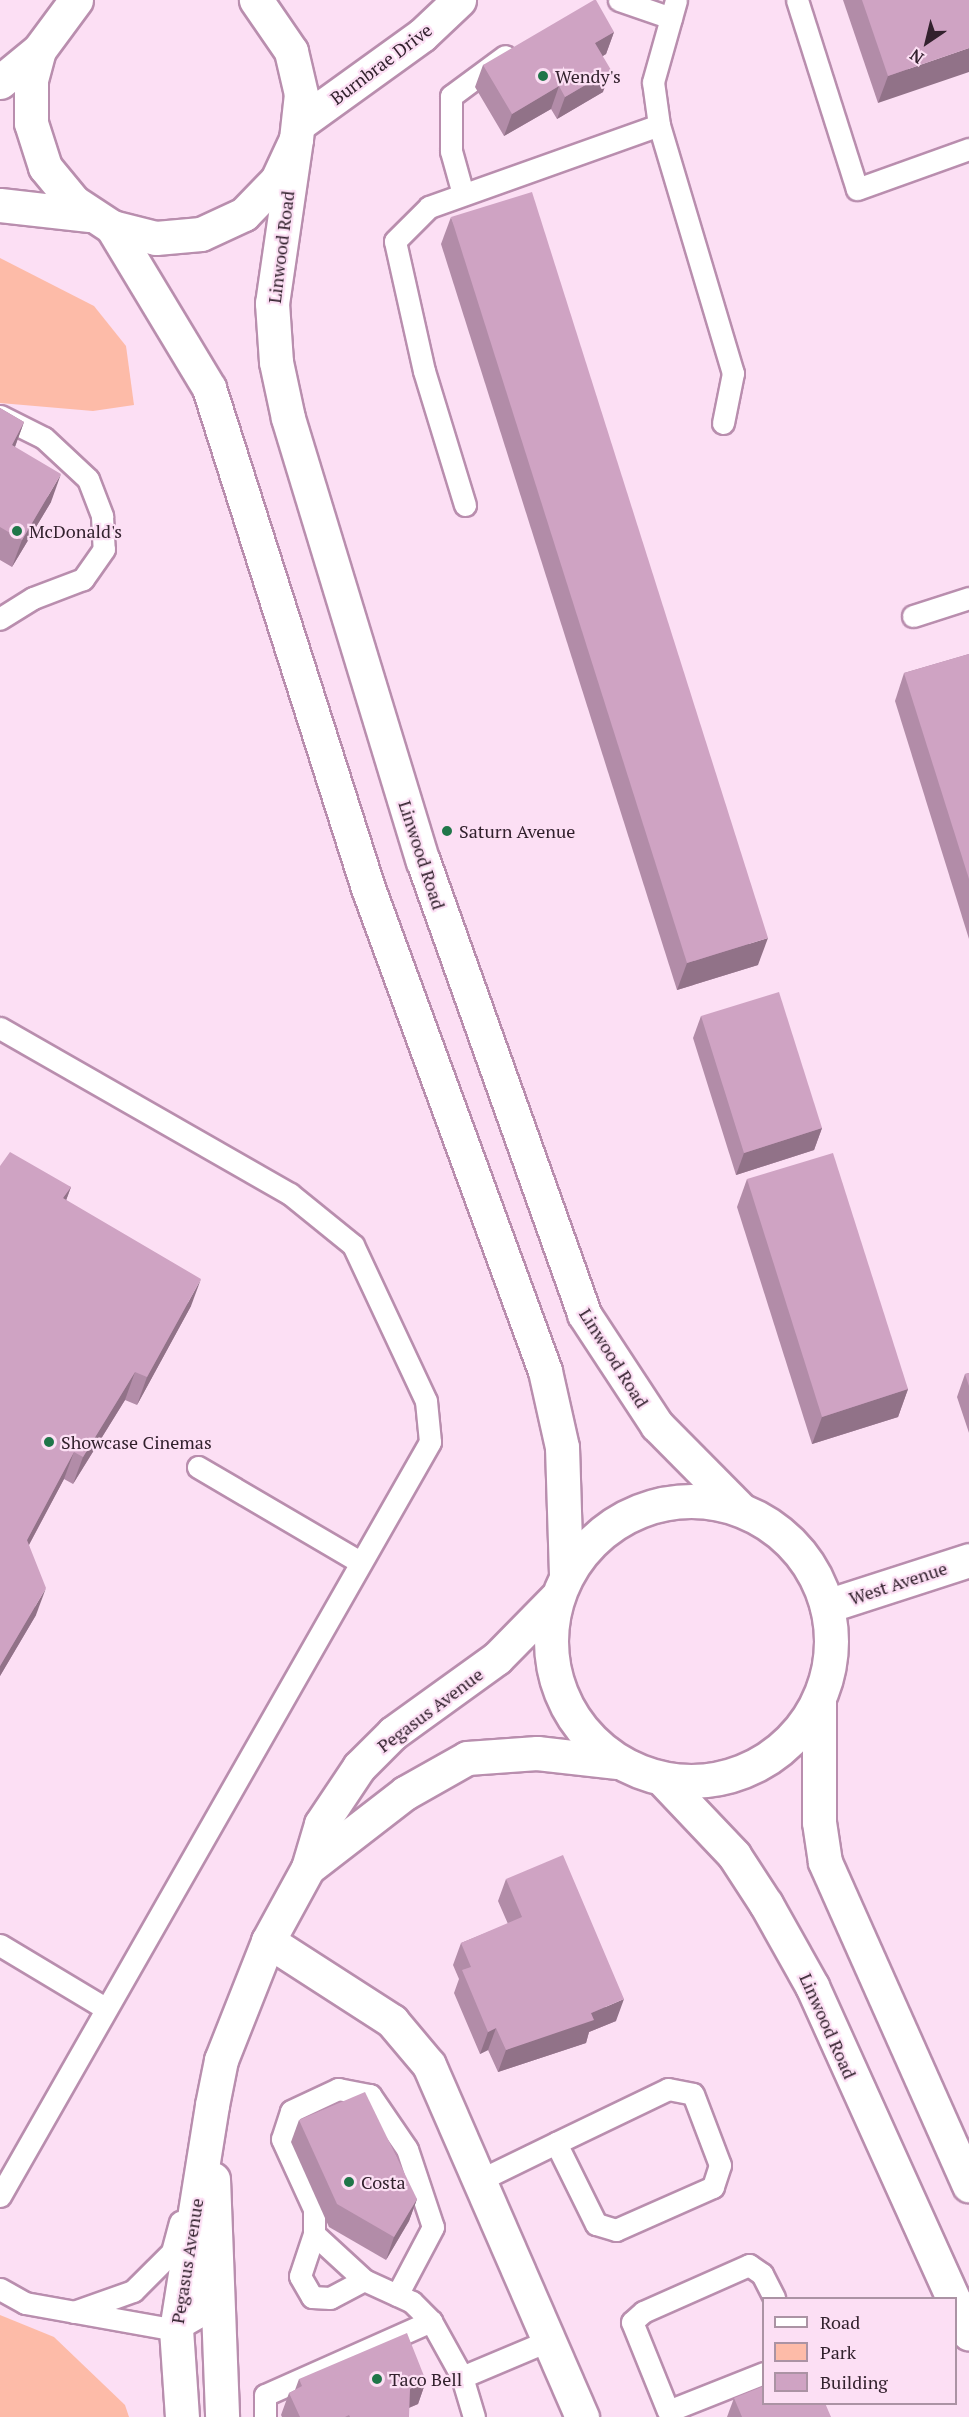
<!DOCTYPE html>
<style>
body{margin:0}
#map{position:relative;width:969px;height:2417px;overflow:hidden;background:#fcdff4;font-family:"PT Serif",serif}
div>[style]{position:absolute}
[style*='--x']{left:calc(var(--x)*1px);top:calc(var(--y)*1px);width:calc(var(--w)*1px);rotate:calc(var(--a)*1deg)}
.green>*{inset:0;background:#fdbba8}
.roads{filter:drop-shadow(2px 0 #b98eae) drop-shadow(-2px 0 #b98eae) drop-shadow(0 2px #b98eae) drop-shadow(0 -2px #b98eae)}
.lane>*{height:21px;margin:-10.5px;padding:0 10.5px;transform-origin:10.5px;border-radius:10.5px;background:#fff}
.street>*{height:33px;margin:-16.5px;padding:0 16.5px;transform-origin:16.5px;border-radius:16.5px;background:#fff}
.primary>*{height:33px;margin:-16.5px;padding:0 16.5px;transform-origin:16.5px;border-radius:16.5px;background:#fff}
.primary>.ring{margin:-16.5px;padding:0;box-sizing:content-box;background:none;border:33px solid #fff;border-radius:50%}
.wall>*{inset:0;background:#b28ca8}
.shaded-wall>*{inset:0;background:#917288}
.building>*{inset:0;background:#cfa3c3}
.dots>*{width:16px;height:16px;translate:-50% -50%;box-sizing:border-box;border:3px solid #fcdff4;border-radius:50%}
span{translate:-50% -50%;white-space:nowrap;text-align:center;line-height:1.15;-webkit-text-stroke:4.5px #fcdff4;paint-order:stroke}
.street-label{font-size:18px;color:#32212d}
.poi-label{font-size:18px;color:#32212d}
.left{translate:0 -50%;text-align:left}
.legend{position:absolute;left:762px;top:2297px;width:195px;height:108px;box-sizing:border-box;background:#fcdff4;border:2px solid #ab93a4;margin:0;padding:8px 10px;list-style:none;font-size:18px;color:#32212d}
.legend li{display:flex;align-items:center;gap:12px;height:30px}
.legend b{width:30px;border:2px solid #ab93a4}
.north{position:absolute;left:897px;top:12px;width:60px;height:60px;-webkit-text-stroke:4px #fcdff4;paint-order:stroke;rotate:215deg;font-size:16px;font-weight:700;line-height:24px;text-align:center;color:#32212d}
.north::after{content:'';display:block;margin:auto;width:21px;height:27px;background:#32212d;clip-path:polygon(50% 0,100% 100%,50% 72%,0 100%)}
</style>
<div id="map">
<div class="green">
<i style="clip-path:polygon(0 258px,94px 306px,126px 346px,134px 405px,93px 411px,0 403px)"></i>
<i style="clip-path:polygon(0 2315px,54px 2337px,125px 2405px,129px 2417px,0 2417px)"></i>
</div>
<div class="roads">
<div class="lane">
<i style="--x:619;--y:0;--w:55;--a:19.1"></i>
<i style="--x:797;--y:0;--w:198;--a:72.4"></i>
<i style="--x:857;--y:189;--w:119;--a:-19.7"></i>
<i style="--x:659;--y:125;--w:259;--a:73.4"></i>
<i style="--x:733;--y:373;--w:51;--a:101.3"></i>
<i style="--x:463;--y:194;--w:45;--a:-105.6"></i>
<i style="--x:451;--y:151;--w:55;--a:-90"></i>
<i style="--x:451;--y:96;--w:67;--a:-36.5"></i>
<i style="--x:0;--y:416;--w:49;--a:26.6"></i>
<i style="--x:44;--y:438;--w:60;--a:43"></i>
<i style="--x:88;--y:479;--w:40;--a:69"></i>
<i style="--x:102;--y:516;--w:33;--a:87"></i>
<i style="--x:104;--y:549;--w:37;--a:125"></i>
<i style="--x:83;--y:579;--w:53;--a:159.2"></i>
<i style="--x:33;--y:598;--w:39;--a:148"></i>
<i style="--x:465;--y:505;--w:140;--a:-107"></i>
<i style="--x:424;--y:371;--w:133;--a:-102.6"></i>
<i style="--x:395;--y:241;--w:48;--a:-45"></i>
<i style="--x:429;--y:207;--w:244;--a:-19.6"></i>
<i style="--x:659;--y:125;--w:43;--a:-97.9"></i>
<i style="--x:653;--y:82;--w:85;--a:-74.3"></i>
<i style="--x:913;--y:616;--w:59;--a:-17.8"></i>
<i style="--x:0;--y:1028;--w:334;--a:29.8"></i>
<i style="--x:290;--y:1194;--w:81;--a:39"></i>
<i style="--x:353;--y:1245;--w:172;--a:64.9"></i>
<i style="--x:426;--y:1401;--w:41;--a:84.4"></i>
<i style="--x:430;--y:1442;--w:868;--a:119.7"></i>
<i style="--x:198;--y:1467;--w:188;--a:30.4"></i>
<i style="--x:0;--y:1945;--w:122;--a:31"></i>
<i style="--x:478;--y:2181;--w:87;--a:-26"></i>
<i style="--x:556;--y:2143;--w:124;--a:-25.7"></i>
<i style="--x:668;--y:2089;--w:25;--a:11"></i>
<i style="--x:693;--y:2094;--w:76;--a:69.2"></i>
<i style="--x:720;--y:2165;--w:23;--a:108"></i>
<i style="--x:713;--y:2187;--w:106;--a:156.1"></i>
<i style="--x:616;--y:2230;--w:21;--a:-163"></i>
<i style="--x:596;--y:2224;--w:90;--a:-116.3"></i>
<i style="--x:314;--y:2234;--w:68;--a:42.6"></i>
<i style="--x:364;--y:2280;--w:38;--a:152"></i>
<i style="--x:330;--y:2298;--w:18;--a:-177"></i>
<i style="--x:312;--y:2297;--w:24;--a:-120"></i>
<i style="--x:300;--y:2276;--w:44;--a:-71.6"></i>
<i style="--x:314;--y:2234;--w:25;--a:-90"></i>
<i style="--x:314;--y:2209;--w:77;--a:-114.6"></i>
<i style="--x:282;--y:2139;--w:29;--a:-72"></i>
<i style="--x:291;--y:2111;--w:52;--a:-25.1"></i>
<i style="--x:338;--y:2089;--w:33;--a:11"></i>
<i style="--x:370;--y:2095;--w:65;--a:55.6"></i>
<i style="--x:407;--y:2149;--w:82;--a:71.6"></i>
<i style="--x:433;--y:2227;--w:77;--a:117.9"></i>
<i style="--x:364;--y:2280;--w:53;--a:24.6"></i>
<i style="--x:412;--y:2302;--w:27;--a:45"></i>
<i style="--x:431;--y:2321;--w:64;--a:61"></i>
<i style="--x:462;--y:2377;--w:42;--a:73.3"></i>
<i style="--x:0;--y:2289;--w:29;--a:29"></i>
<i style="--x:25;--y:2303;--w:153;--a:10.1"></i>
<i style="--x:176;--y:2330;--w:30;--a:-30"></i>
<i style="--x:202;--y:2315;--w:27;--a:-84"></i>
<i style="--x:74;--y:2312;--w:63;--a:-19.6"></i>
<i style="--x:133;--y:2291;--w:55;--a:-45"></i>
<i style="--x:172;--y:2252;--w:31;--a:-75"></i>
<i style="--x:764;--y:2373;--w:103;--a:158.4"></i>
<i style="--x:668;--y:2411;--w:96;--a:-112"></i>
<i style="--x:632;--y:2322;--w:15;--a:-42"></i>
<i style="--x:643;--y:2312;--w:116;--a:-23.9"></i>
<i style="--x:749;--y:2265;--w:16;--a:35"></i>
<i style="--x:762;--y:2274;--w:27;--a:63"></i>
<i style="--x:462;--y:2377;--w:95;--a:-22.8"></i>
<i style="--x:265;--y:2417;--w:22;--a:-90"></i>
<i style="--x:265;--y:2395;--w:182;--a:-24"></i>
</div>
<div class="street">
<i style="--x:0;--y:82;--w:50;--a:-39.4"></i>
<i style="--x:300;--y:123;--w:150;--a:-35.8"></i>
<i style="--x:422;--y:35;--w:51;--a:-43.4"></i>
<i style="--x:0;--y:205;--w:90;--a:6.4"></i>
<i style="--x:827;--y:1606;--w:149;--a:-17.9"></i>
<i style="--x:308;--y:1868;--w:123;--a:-37.7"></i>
<i style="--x:405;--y:1793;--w:71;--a:-29.4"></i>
<i style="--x:467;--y:1758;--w:70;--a:-4.1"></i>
<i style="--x:537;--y:1753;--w:81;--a:6.4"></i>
<i style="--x:268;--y:1941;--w:148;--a:32.8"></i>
<i style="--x:392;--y:2021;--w:57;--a:49.9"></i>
<i style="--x:429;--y:2065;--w:384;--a:66.5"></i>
<i style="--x:213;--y:2179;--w:238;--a:87.8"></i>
<i style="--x:182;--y:2417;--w:87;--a:-93.9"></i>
<i style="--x:176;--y:2330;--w:228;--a:-80.9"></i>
<i style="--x:212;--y:2105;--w:46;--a:-78.7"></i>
<i style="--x:221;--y:2060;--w:128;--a:-68.4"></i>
<i style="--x:268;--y:1941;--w:83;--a:-61.3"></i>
<i style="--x:308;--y:1868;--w:46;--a:-73.5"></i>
<i style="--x:321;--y:1824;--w:69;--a:-56.3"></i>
<i style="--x:359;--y:1767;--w:48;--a:-45"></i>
<i style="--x:393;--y:1733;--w:128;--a:-35.8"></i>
<i style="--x:497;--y:1658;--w:84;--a:-45.5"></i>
</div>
<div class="primary">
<i style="--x:76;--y:0;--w:62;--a:126.5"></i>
<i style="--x:39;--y:50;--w:30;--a:105"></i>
<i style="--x:31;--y:79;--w:44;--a:90"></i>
<i style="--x:31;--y:123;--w:46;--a:72.3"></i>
<i style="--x:45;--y:167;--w:45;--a:50.4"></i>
<i style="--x:74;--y:202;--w:45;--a:33.3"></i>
<i style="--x:112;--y:227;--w:45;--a:14"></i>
<i style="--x:156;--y:238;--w:45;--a:-5.1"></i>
<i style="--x:201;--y:234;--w:47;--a:-24.9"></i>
<i style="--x:244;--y:214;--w:47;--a:-45.9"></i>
<i style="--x:277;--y:180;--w:45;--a:-65.1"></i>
<i style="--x:296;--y:139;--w:45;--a:-83.7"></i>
<i style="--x:301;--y:94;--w:44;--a:-103.1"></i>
<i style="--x:291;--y:51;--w:62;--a:-124.5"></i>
<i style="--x:296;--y:139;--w:166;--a:98.3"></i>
<i style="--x:272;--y:303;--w:59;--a:86.1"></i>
<i style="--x:276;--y:362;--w:57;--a:77.9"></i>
<i style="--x:288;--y:418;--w:463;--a:73.1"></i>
<i style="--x:423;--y:861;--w:481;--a:70.4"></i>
<i style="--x:584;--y:1314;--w:133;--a:56.7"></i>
<i style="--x:657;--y:1425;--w:118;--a:45.3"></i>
<i style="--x:112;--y:227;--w:188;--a:58.9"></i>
<i style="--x:209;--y:388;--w:525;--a:72.36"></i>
<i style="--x:368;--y:888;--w:514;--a:69.87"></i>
<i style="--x:545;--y:1371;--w:78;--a:77.4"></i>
<i style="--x:562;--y:1447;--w:128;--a:88.2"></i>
<i class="ring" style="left:551px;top:1501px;width:247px;height:247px"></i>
<i style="--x:819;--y:1700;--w:122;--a:90"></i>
<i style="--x:819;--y:1822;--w:40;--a:81.5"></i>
<i style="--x:825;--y:1862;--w:354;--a:66"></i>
<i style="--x:662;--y:1779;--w:105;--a:46.5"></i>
<i style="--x:734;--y:1855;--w:59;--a:56.9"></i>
<i style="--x:766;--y:1904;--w:94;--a:60.7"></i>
<i style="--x:812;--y:1986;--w:342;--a:65.7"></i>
<i style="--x:956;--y:2303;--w:33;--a:67"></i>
</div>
</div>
<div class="wall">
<i style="clip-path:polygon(843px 0,969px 0,878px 103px)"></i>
<i style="clip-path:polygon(614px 32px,606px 54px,603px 56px,603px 92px,557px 119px,551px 109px,504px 136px,475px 87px,483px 65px)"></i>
<i style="clip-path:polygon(451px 217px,758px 965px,677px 990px,441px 244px)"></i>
<i style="clip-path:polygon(0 408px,24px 422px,15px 447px,51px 502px,12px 567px,0 560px)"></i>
<i style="clip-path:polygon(969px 654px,969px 939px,895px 701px,904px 673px)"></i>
<i style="clip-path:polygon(701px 1016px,822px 1128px,814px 1150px,736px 1175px,693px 1038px)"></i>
<i style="clip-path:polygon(0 1166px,71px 1187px,66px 1200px,191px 1306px,137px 1405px,125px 1400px,73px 1484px,64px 1479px,29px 1545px,36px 1615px,0 1676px)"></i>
<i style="clip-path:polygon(747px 1179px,908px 1389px,898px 1417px,812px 1444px,737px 1207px)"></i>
<i style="clip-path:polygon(969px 1373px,969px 1433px,957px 1397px,965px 1374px)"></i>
<i style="clip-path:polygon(506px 1879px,616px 2021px,589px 2032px,586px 2043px,498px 2072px,488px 2050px,480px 2054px,454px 1993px,459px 1979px,453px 1965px,461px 1943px,508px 1924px,498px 1901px)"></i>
<i style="clip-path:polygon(299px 2120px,417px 2199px,409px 2221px,386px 2260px,329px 2227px,291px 2142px)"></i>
<i style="clip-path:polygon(299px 2379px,426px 2381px,418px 2404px,409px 2408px,409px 2417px,282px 2417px,281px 2415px,289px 2393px,295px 2390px)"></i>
<i style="clip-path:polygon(734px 2398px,831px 2417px,727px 2417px)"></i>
</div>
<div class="shaded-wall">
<i style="clip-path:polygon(614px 32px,606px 54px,587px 65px,595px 43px)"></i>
<i style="clip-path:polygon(969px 48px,969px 72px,878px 103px,888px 76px)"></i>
<i style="clip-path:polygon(611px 70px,603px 92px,557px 119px,565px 97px)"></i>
<i style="clip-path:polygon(559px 86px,551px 109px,504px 136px,512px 114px)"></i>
<i style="clip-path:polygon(24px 422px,14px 449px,12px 445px)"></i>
<i style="clip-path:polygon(61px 474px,51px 502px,12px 567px,22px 540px)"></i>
<i style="clip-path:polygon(768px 938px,758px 965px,677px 990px,687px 963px)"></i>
<i style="clip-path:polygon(822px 1128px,814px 1150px,736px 1175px,744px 1153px)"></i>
<i style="clip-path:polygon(71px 1187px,61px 1214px,63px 1198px)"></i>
<i style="clip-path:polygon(201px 1279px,191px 1306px,137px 1405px,147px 1377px)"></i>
<i style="clip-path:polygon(135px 1372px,125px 1400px,73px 1484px,83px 1457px)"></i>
<i style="clip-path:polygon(908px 1389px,898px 1417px,812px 1444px,822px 1417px)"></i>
<i style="clip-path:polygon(74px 1452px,64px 1479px,17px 1567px,27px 1540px)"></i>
<i style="clip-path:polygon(46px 1588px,36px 1615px,0 1676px,0 1666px)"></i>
<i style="clip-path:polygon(624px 1999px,616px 2021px,589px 2032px,586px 2043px,498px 2072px,506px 2050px)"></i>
<i style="clip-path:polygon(496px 2028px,488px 2050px,480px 2054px,488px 2032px)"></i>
<i style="clip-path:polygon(417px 2199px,409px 2221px,386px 2260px,394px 2237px)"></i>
<i style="clip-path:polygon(426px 2381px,418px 2404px,401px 2411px,410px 2389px)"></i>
</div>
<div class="building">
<i style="clip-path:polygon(594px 0,596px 0,614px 32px,595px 43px,611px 70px,565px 97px,559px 86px,512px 114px,483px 65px)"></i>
<i style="clip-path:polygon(862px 0,969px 0,969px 48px,888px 76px)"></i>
<i style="clip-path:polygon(532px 192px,768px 938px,687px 963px,451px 217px)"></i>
<i style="clip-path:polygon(0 408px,24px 422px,12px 445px,61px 474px,22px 540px,0 527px)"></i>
<i style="clip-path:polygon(969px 654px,969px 879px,904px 673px)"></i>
<i style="clip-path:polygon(779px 992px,822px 1128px,744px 1153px,701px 1016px)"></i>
<i style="clip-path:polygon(10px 1152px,71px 1187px,63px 1198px,201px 1279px,147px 1377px,135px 1372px,83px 1457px,74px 1452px,27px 1540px,46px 1588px,0 1666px,0 1166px)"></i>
<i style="clip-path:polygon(833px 1153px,908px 1389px,822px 1417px,747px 1179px)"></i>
<i style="clip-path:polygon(969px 1373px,969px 1386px,965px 1374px)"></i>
<i style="clip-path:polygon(563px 1855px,624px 1999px,591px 2013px,594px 2020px,506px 2050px,496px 2028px,488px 2032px,462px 1970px,471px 1967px,461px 1943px,522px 1917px,506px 1879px)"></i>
<i style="clip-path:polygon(365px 2092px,417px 2199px,394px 2237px,337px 2204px,299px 2120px)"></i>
<i style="clip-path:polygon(407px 2333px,426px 2381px,410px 2389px,409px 2417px,350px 2417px,349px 2415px,345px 2417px,300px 2417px,289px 2393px,302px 2386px,299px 2379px)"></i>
<i style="clip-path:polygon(764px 2386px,764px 2403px,825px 2403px,831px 2417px,742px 2417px,734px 2398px)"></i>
</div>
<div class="dots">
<i style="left:543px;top:76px;background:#1f7649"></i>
<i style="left:17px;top:531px;background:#1f7649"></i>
<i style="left:447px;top:831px;background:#1f7649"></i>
<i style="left:49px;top:1442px;background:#1f7649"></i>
<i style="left:349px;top:2182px;background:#1f7649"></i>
<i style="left:377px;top:2379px;background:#1f7649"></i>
</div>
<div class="street-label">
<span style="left:381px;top:64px;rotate:-37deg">Burnbrae Drive</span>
<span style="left:281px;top:247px;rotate:-83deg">Linwood Road</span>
<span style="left:422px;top:855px;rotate:72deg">Linwood Road</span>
<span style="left:614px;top:1358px;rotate:58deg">Linwood Road</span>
<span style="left:898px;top:1583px;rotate:-18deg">West Avenue</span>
<span style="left:430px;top:1710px;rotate:-37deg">Pegasus Avenue</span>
<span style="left:828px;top:2026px;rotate:66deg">Linwood Road</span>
<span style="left:187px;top:2261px;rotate:-81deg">Pegasus Avenue</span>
</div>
<div class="poi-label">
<span class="left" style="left:555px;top:76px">Wendy's</span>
<span class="left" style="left:29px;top:531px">McDonald's</span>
<span class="left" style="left:459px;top:831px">Saturn Avenue</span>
<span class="left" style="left:61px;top:1442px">Showcase Cinemas</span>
<span class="left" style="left:361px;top:2182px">Costa</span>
<span class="left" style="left:389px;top:2379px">Taco Bell</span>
</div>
<ul class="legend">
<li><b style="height:8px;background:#fff"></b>Road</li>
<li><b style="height:16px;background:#fdbba8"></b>Park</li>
<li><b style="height:16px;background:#cfa3c3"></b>Building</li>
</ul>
<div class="north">N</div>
</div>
